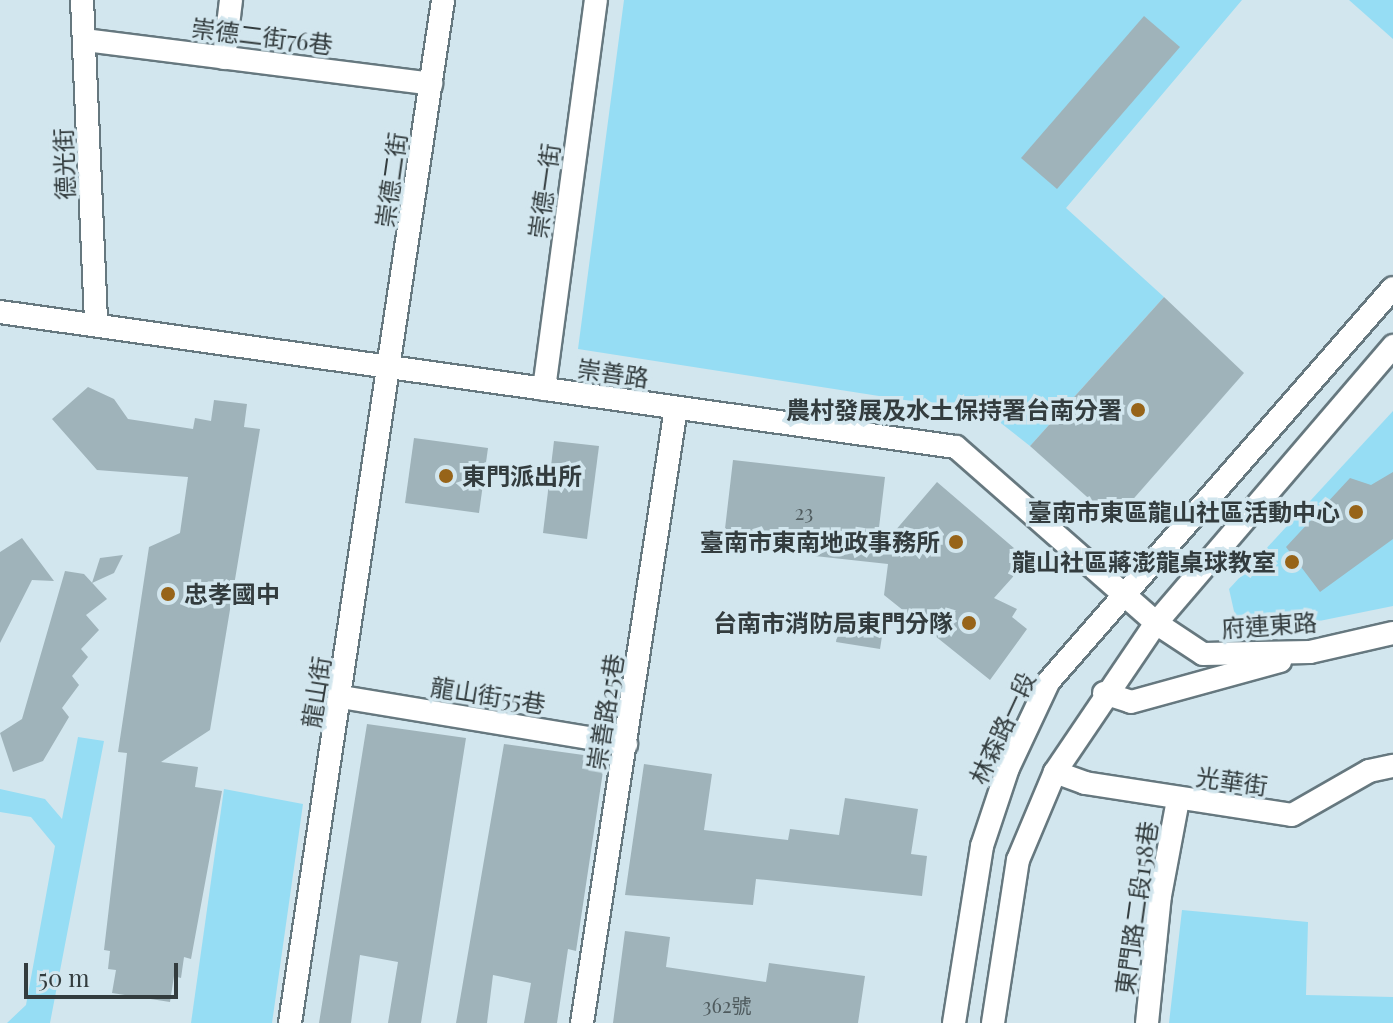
<!DOCTYPE html>
<meta charset="utf-8">
<style>
body{margin:0}
#map{position:relative;width:1393px;height:1023px;overflow:hidden;background:#d2e6ee;font-family:"Playfair Display","Noto Sans TC",serif}
div>[style]{position:absolute}
[style*='--x']{left:calc(var(--x)*1px);top:calc(var(--y)*1px);width:calc(var(--w)*1px);rotate:calc(var(--a)*1deg)}
.green>*{inset:0;background:#96ddf4}
.building>*{inset:0;background:#9fb3ba}
.roads{filter:drop-shadow(2px 0 #66787f) drop-shadow(-2px 0 #66787f) drop-shadow(0 2px #66787f) drop-shadow(0 -2px #66787f)}
.minor>*{height:22px;margin:-11px;padding:0 11px;transform-origin:11px;border-radius:11px;background:#fff}
.dots>*{width:22px;height:22px;translate:-50% -50%;box-sizing:border-box;border:4px solid #d2e6ee;border-radius:50%}
span{translate:-50% -50%;white-space:nowrap;text-align:center;line-height:1.15;-webkit-text-stroke:7px #d2e6ee;paint-order:stroke}
.number-label{font-size:20px;color:#4e5a5d}
.number-label span{-webkit-text-stroke-width:0}
.street-label{font-size:24px;color:#333c3e}
.poi-label{font-size:24px;color:#333c3e;font-weight:700}
.right{translate:-100% -50%;text-align:right}
.left{translate:0 -50%;text-align:left}
.scale{position:absolute;left:24px;top:963px;width:154px;height:36px;box-sizing:border-box;border:4px solid #333c3e;border-top:0;padding-left:10px;font-size:24px;line-height:28px;white-space:nowrap;color:#333c3e;-webkit-text-stroke:6px #d2e6ee;paint-order:stroke}
</style>
<div id="map">
<div class="green">
<i style="clip-path:polygon(624px 0,1242px 0,1066px 208px,1164px 297px,1030px 446px,988px 413px,578px 349px)"></i>
<i style="clip-path:polygon(1349px 0,1393px 0,1393px 39px)"></i>
<i style="clip-path:polygon(1393px 411px,1393px 606px,1265px 632px,1236px 620px,1229px 589px)"></i>
<i style="clip-path:polygon(78px 737px,104px 741px,50px 1023px,7px 1023px,26px 1005px,55px 846px,31px 817px,0 812px,0 789px,45px 799px,62px 819px)"></i>
<i style="clip-path:polygon(224px 789px,303px 804px,272px 1023px,191px 1023px)"></i>
<i style="clip-path:polygon(1182px 910px,1308px 922px,1306px 995px,1393px 997px,1393px 1023px,1169px 1023px)"></i>
</div>
<div class="building">
<i style="clip-path:polygon(1144px 16px,1180px 47px,1057px 189px,1021px 158px)"></i>
<i style="clip-path:polygon(1164px 297px,1244px 373px,1114px 521px,1030px 446px)"></i>
<i style="clip-path:polygon(88px 387px,114px 399px,128px 419px,193px 429px,195px 418px,211px 421px,214px 400px,247px 404px,244px 427px,260px 429px,210px 730px,161px 762px,198px 767px,195px 787px,222px 791px,191px 959px,184px 957px,181px 978px,174px 976px,170px 1002px,112px 993px,116px 970px,108px 969px,110px 951px,104px 950px,127px 753px,118px 752px,149px 547px,180px 533px,188px 477px,97px 470px,52px 419px)"></i>
<i style="clip-path:polygon(414px 438px,488px 448px,479px 513px,405px 503px)"></i>
<i style="clip-path:polygon(554px 441px,599px 446px,587px 539px,543px 533px)"></i>
<i style="clip-path:polygon(733px 460px,885px 477px,876px 553px,937px 482px,1028px 560px,994px 598px,1017px 609px,1012px 617px,1027px 629px,990px 680px,884px 595px,888px 564px,723px 546px)"></i>
<i style="clip-path:polygon(1393px 472px,1393px 539px,1320px 592px,1286px 547px,1350px 478px,1371px 485px)"></i>
<i style="clip-path:polygon(22px 538px,54px 581px,32px 580px,0 643px,0 552px)"></i>
<i style="clip-path:polygon(123px 555px,114px 573px,92px 583px,100px 558px)"></i>
<i style="clip-path:polygon(65px 571px,84px 574px,107px 599px,86px 615px,99px 630px,81px 649px,88px 657px,72px 676px,79px 685px,62px 708px,69px 717px,43px 761px,13px 772px,0 733px,22px 719px)"></i>
<i style="clip-path:polygon(841px 611px,885px 617px,880px 649px,836px 642px)"></i>
<i style="clip-path:polygon(367px 724px,466px 738px,421px 1023px,388px 1023px,398px 962px,360px 955px,351px 1023px,319px 1023px)"></i>
<i style="clip-path:polygon(504px 744px,605px 758px,576px 951px,568px 949px,557px 1023px,524px 1023px,531px 983px,493px 975px,487px 1023px,456px 1023px)"></i>
<i style="clip-path:polygon(644px 764px,712px 774px,704px 830px,788px 840px,790px 829px,839px 835px,845px 798px,918px 809px,911px 854px,927px 856px,922px 896px,756px 879px,753px 905px,625px 895px)"></i>
<i style="clip-path:polygon(625px 931px,670px 937px,666px 967px,766px 982px,769px 963px,865px 976px,858px 1023px,613px 1023px)"></i>
</div>
<div class="roads">
<div class="minor">
<i style="--x:82;--y:0;--w:325;--a:87.5"></i>
<i style="--x:85;--y:40;--w:349;--a:7.2"></i>
<i style="--x:224;--y:58;--w:58;--a:-83.1"></i>
<i style="--x:0;--y:312;--w:965;--a:8.04"></i>
<i style="--x:956;--y:447;--w:266;--a:41.3"></i>
<i style="--x:1156;--y:623;--w:56;--a:33.4"></i>
<i style="--x:1203;--y:654;--w:107;--a:-1.1"></i>
<i style="--x:1310;--y:652;--w:85;--a:-12.9"></i>
<i style="--x:544;--y:389;--w:392;--a:-82.4"></i>
<i style="--x:1104;--y:693;--w:28;--a:18"></i>
<i style="--x:1131;--y:702;--w:155;--a:-15.4"></i>
<i style="--x:341;--y:697;--w:289;--a:9.4"></i>
<i style="--x:1055;--y:772;--w:32;--a:20"></i>
<i style="--x:1085;--y:783;--w:209;--a:8.8"></i>
<i style="--x:1292;--y:815;--w:89;--a:-29.7"></i>
<i style="--x:1369;--y:771;--w:25;--a:-12"></i>
<i style="--x:290;--y:1023;--w:1034;--a:-81.49"></i>
<i style="--x:582;--y:1023;--w:622;--a:-81.31"></i>
<i style="--x:954;--y:1023;--w:179;--a:-81"></i>
<i style="--x:982;--y:846;--w:82;--a:-71.6"></i>
<i style="--x:1008;--y:768;--w:96;--a:-64.8"></i>
<i style="--x:1049;--y:681;--w:522;--a:-48.8"></i>
<i style="--x:993;--y:1023;--w:165;--a:-81.3"></i>
<i style="--x:1018;--y:860;--w:95;--a:-67.2"></i>
<i style="--x:1055;--y:772;--w:180;--a:-55.9"></i>
<i style="--x:1156;--y:623;--w:365;--a:-49.4"></i>
<i style="--x:1147;--y:1023;--w:128;--a:-84.2"></i>
<i style="--x:1160;--y:896;--w:98;--a:-79.4"></i>
</div>
</div>
<div class="dots">
<i style="left:1138px;top:410px;background:#976419"></i>
<i style="left:446px;top:476px;background:#976419"></i>
<i style="left:1356px;top:512px;background:#976419"></i>
<i style="left:956px;top:542px;background:#976419"></i>
<i style="left:1292px;top:562px;background:#976419"></i>
<i style="left:168px;top:594px;background:#976419"></i>
<i style="left:969px;top:623px;background:#976419"></i>
</div>
<div class="number-label">
<span style="left:804px;top:511px">23</span>
<span style="left:727px;top:1004px">362號</span>
</div>
<div class="street-label">
<span style="left:262px;top:36px;rotate:7deg">崇德二街76巷</span>
<span style="left:64px;top:164px;rotate:-92deg">德光街</span>
<span style="left:391px;top:180px;rotate:-82deg">崇德二街</span>
<span style="left:544px;top:191px;rotate:-82deg">崇德一街</span>
<span style="left:613px;top:373px;rotate:8deg">崇善路</span>
<span style="left:1269px;top:625px;rotate:-4deg">府連東路</span>
<span style="left:316px;top:692px;rotate:-81deg">龍山街</span>
<span style="left:488px;top:695px;rotate:9deg">龍山街55巷</span>
<span style="left:605px;top:712px;rotate:-81deg">崇善路25巷</span>
<span style="left:1002px;top:728px;rotate:-65deg">林森路一段</span>
<span style="left:1232px;top:781px;rotate:8deg">光華街</span>
<span style="left:1136px;top:908px;rotate:-82deg">東門路二段158巷</span>
</div>
<div class="poi-label">
<span class="right" style="left:1122px;top:410px">農村發展及水土保持署台南分署</span>
<span class="left" style="left:462px;top:476px">東門派出所</span>
<span class="right" style="left:1340px;top:512px">臺南市東區龍山社區活動中心</span>
<span class="right" style="left:940px;top:542px">臺南市東南地政事務所</span>
<span class="right" style="left:1276px;top:562px">龍山社區蔣澎龍桌球教室</span>
<span class="left" style="left:184px;top:594px">忠孝國中</span>
<span class="right" style="left:953px;top:623px">台南市消防局東門分隊</span>
</div>
<div class="scale">50 m</div>
</div>
